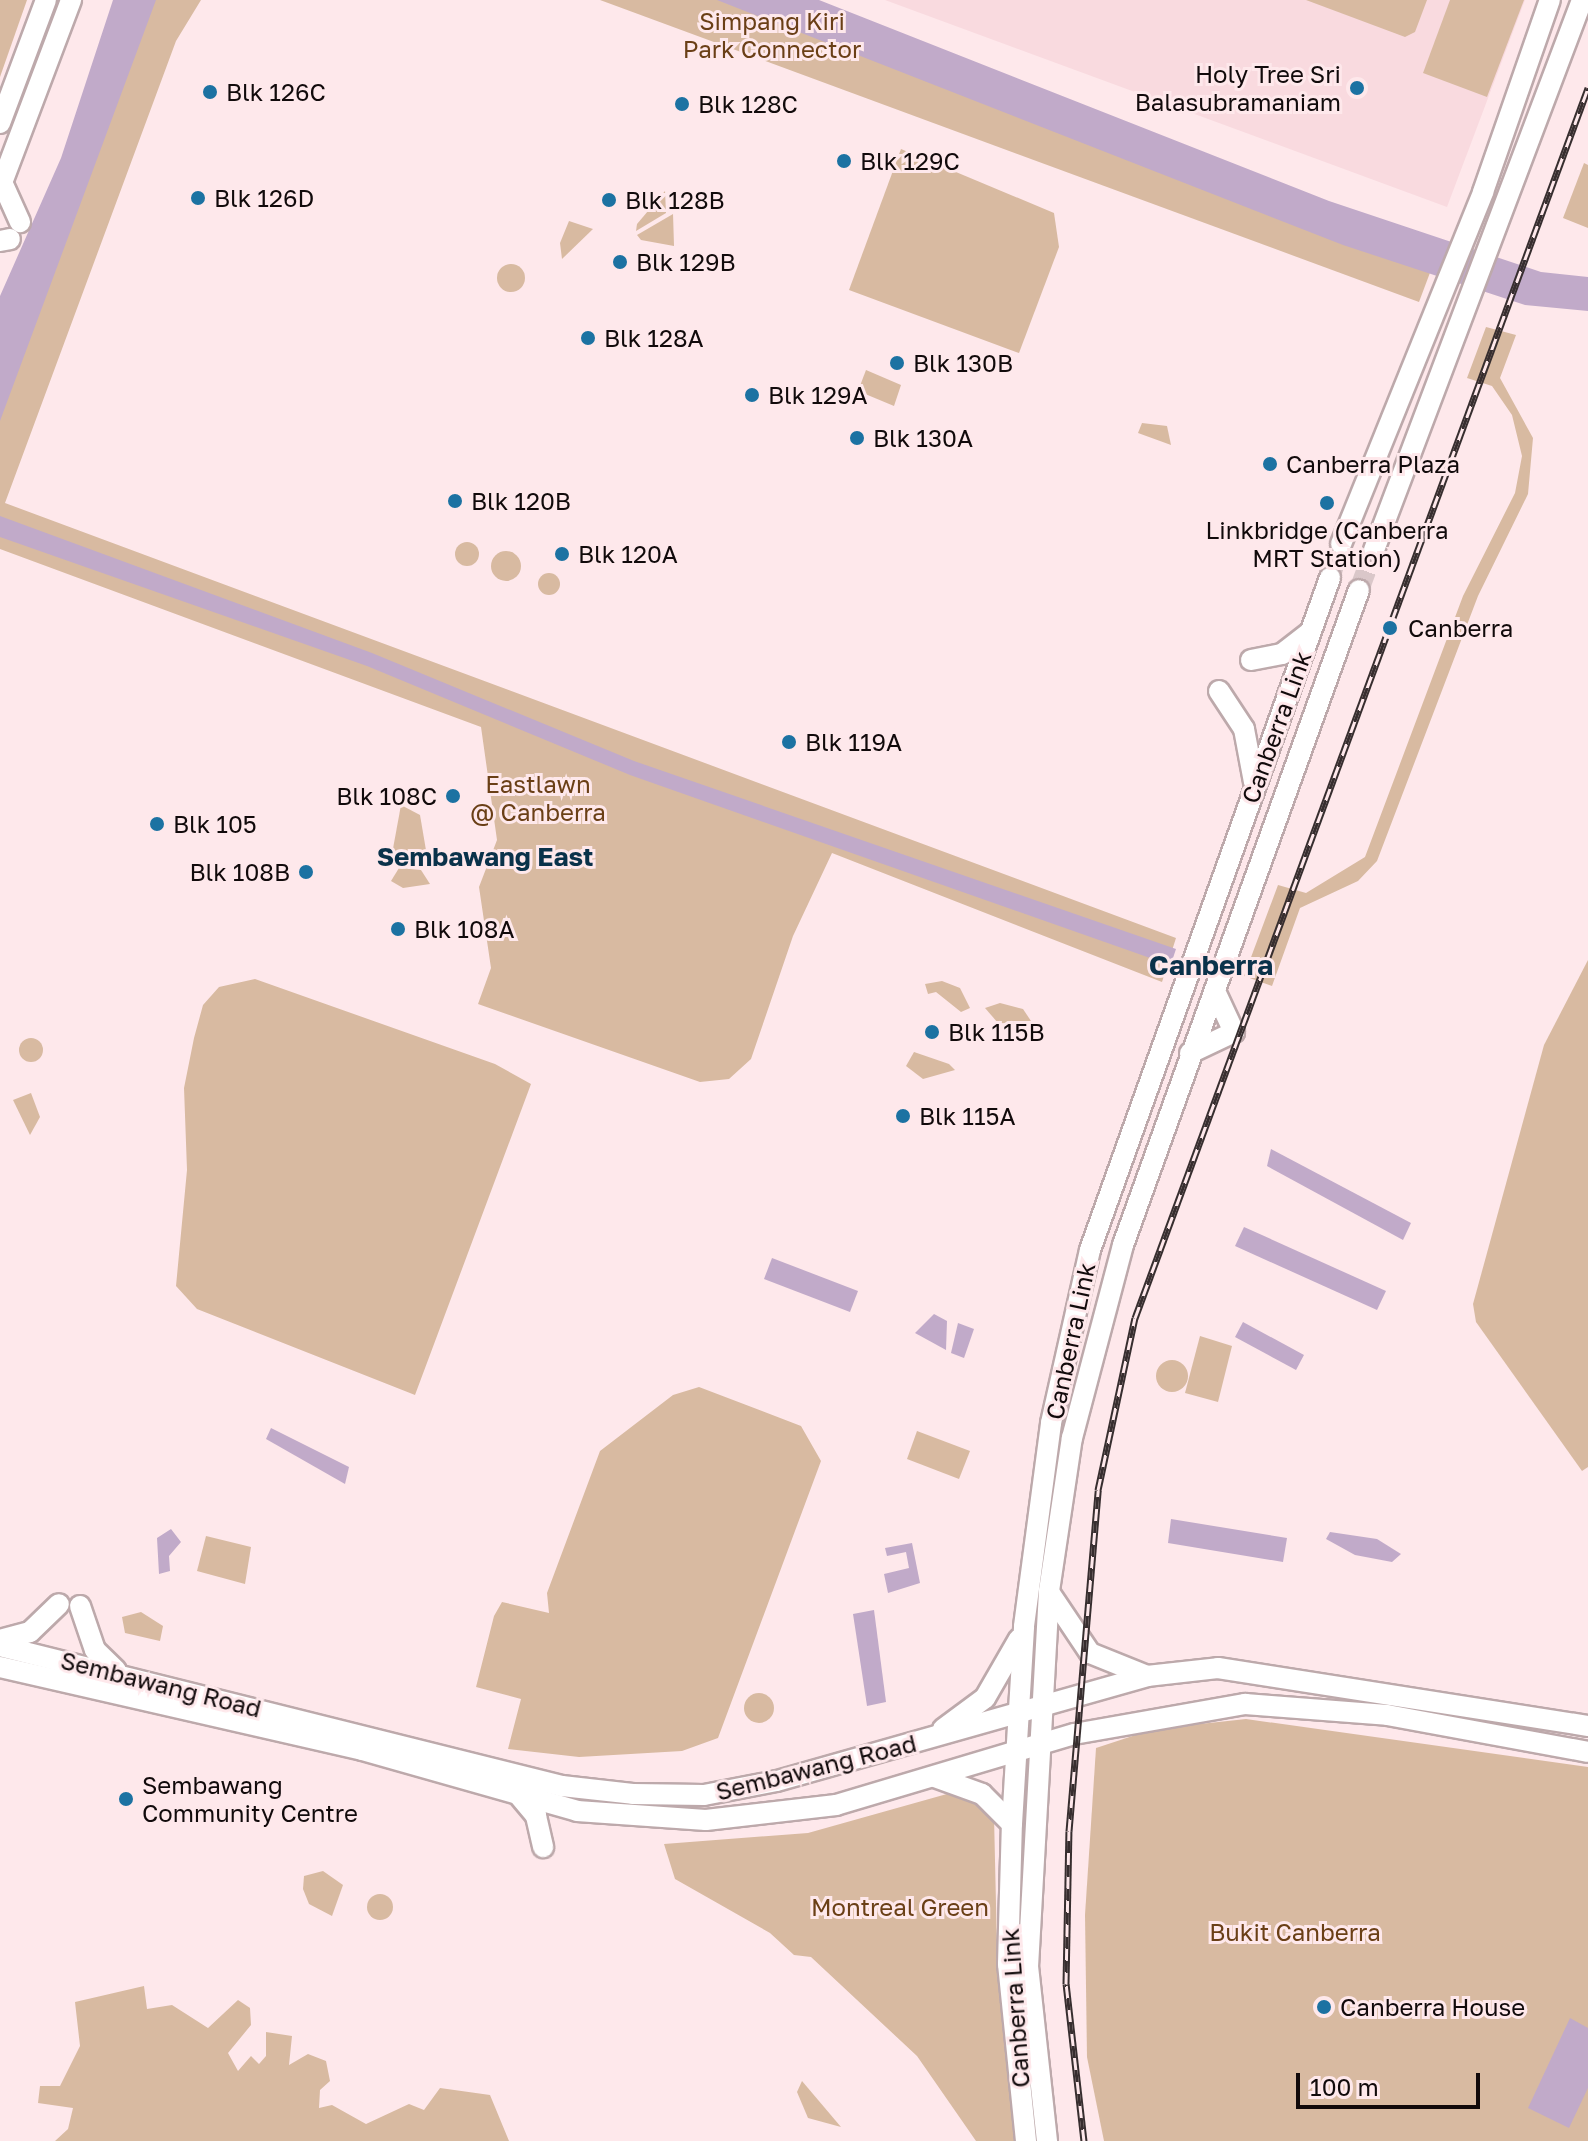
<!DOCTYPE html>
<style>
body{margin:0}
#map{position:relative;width:1588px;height:2141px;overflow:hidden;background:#fee8eb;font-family:"Golos Text",sans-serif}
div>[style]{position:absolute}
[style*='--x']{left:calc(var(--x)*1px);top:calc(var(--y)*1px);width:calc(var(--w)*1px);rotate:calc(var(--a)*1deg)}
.built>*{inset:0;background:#f9dadf}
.green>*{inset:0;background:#d8baa1}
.round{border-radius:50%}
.water>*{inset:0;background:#c1aac9}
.primary-tunnel>*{height:20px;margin-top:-10px;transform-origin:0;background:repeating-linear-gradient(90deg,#dac7c9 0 20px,transparent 0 30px)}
.roads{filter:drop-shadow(2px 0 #bda9ab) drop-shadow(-2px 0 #bda9ab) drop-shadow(0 2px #bda9ab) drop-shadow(0 -2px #bda9ab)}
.primary>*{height:20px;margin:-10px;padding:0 10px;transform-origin:10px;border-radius:10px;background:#fff}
.rail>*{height:7px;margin-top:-3.5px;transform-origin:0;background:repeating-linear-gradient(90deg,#fee8eb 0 12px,#372e2f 0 24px);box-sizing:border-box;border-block:2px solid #372e2f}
.dots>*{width:22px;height:22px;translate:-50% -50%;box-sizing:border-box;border:4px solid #fee8eb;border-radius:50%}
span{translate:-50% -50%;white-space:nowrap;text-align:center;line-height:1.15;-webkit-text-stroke:6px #fee8eb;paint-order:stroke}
.park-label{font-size:24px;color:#6a3f16}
.poi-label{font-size:24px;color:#110a0b}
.right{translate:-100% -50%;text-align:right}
.left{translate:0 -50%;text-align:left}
.street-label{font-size:24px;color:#110a0b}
.neighbourhood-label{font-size:26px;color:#0a324a;font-weight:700}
.quarter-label{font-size:28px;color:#0a324a;font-weight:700}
.scale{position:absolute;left:1296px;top:2073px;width:184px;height:36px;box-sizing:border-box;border:4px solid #110a0b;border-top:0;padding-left:10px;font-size:24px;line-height:28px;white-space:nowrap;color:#110a0b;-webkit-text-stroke:6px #fee8eb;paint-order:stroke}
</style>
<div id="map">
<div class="built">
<i style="clip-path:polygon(885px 0,1525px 0,1447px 207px)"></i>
</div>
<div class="green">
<i style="clip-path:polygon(0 0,27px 0,0 77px)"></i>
<i style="clip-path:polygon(119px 0,201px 0,176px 41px,5px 503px,1176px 938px,1162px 982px,832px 853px,793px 936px,751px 1059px,729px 1079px,700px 1082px,478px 1004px,491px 968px,479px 887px,497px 840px,481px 727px,0 549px,0 342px)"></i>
<i style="clip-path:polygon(600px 0,754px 0,1437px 254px,1419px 302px)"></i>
<i style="clip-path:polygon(1306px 0,1427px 0,1415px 32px,1405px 37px)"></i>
<i style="clip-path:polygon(1450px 0,1524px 0,1487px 97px,1423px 73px)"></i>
<i style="clip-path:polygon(901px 149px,1054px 213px,1059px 247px,1019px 353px,849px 290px)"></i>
<i style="clip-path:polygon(1584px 163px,1588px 165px,1588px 228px,1563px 218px)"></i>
<i style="clip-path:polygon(665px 191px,666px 213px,636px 231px,637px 224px)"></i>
<i style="clip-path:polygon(673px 214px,674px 246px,641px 240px,637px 235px)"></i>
<i style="clip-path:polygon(569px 221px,593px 229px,562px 259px,560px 243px)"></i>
<i class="round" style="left:497px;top:264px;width:28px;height:28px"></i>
<i style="clip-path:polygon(1486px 327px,1516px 335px,1500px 378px,1533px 438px,1528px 494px,1478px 596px,1377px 861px,1358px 881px,1300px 908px,1272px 986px,1244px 976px,1278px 885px,1306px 893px,1365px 857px,1463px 596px,1515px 493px,1522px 456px,1512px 415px,1492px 386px,1467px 378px)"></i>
<i style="clip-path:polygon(866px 370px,901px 385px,894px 406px,858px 391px)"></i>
<i style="clip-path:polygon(1142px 423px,1167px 426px,1171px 445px,1138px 433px)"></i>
<i class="round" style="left:455px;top:542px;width:24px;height:24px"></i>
<i class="round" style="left:491px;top:551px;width:30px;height:30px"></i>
<i class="round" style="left:538px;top:573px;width:22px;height:22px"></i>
<i style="clip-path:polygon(401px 805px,420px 815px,428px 862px,392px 854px)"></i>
<i style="clip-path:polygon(399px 868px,421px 870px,430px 884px,403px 888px,391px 881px)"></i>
<i style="clip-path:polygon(1588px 960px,1588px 1467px,1582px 1471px,1476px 1322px,1473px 1304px,1544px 1045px)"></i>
<i style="clip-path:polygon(255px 979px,495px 1064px,531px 1084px,415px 1395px,197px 1309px,176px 1286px,187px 1170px,184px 1088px,194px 1038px,203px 1005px,219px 987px)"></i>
<i style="clip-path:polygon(942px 981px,960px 988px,970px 1008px,961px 1012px,936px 992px,928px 994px,925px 984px)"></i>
<i style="clip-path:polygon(1000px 1003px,1023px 1009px,1033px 1024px,998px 1023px,985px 1008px)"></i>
<i class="round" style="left:19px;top:1038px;width:24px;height:24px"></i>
<i style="clip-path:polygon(914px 1052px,949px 1064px,955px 1070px,923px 1079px,906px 1066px)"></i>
<i style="clip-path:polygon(31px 1093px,40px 1117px,30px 1135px,13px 1100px)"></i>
<i style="clip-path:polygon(1200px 1336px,1232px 1346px,1218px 1402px,1185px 1393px)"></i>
<i class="round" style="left:1156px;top:1360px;width:32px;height:32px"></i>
<i style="clip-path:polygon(699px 1387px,801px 1426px,821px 1461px,718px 1738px,682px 1751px,579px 1757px,508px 1749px,521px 1699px,476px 1687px,494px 1616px,502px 1602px,549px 1613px,547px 1593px,600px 1451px,673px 1395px)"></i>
<i style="clip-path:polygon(917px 1431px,970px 1451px,959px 1479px,907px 1459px)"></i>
<i style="clip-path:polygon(206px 1536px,251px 1547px,245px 1584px,197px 1571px)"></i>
<i style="clip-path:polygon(141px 1612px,163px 1626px,160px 1641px,125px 1633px,122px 1617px)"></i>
<i class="round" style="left:744px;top:1693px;width:30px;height:30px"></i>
<i style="clip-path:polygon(1246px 1719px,1588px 1767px,1588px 2141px,1104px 2141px,1087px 2057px,1085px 1915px,1096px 1748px,1154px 1729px)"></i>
<i style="clip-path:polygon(954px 1792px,994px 1816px,997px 1948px,1017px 2141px,976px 2141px,917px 2056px,811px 1957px,794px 1955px,770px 1933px,675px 1879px,664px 1844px,808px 1833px)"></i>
<i style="clip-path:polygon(323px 1871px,343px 1885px,332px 1916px,309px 1904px,303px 1889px,304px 1876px)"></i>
<i class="round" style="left:367px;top:1894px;width:26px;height:26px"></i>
<i style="clip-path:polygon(144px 1986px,147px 2009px,172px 2005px,208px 2028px,238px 2000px,250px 2008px,251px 2025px,228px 2053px,238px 2071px,251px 2056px,259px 2064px,266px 2056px,266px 2032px,292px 2036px,289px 2065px,308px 2054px,326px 2061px,330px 2081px,320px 2090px,319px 2108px,332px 2105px,366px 2124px,409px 2104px,424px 2110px,440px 2088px,490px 2095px,509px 2141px,55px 2141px,68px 2129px,73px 2108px,38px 2103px,40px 2086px,60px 2086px,80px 2046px,75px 2002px)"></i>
<i style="clip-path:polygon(802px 2081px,841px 2127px,808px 2118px,797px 2092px)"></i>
</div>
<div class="water">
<i style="clip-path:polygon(113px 0,156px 0,0 421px,0 296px,61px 158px)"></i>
<i style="clip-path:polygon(717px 0,819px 0,1329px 201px,1541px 272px,1588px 277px,1588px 311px,1525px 305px,1343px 245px)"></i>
<i style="clip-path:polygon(0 516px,372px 653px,634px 761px,1176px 949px,1173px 958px,1170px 965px,630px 775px,367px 666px,0 537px)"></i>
<i style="clip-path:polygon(1271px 1149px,1411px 1223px,1403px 1240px,1267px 1166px)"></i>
<i style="clip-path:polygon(1244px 1227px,1386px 1291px,1377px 1310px,1235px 1246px)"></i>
<i style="clip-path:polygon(772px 1258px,858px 1291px,850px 1312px,764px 1279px)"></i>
<i style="clip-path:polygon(934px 1314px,947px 1321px,946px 1350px,915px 1333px)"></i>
<i style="clip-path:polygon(1243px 1322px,1304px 1355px,1296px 1370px,1235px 1337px)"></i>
<i style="clip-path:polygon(958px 1323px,974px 1329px,964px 1358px,951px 1353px)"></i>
<i style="clip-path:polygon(271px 1428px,349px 1467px,345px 1484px,266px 1439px)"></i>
<i style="clip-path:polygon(1171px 1519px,1287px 1538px,1283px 1562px,1168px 1543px)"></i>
<i style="clip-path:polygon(171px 1529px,181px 1542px,169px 1556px,170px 1571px,159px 1574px,157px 1538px)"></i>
<i style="clip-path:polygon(1330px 1532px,1377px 1539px,1401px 1554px,1392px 1562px,1355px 1555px,1326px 1539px)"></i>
<i style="clip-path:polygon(912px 1543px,920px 1583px,888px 1593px,884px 1574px,909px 1568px,906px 1552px,887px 1556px,885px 1548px)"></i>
<i style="clip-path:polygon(874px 1610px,886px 1702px,867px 1706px,853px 1614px)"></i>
<i style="clip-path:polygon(1570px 2018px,1588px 2028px,1588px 2088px,1569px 2128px,1528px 2108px)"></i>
</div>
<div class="primary-tunnel">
<i style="--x:1330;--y:578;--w:36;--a:-72"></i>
<i style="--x:1359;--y:590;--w:43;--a:-69.4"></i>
</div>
<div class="roads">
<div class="primary">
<i style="--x:0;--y:123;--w:131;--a:-69.5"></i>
<i style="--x:2;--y:182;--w:44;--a:65.8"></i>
<i style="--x:0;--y:188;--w:201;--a:-69.3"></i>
<i style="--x:0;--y:241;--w:10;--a:-11"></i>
<i style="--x:1341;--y:544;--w:380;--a:-68"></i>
<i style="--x:1483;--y:192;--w:203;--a:-70.8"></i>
<i style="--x:1374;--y:550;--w:588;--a:-69.28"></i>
<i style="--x:1251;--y:660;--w:32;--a:-11"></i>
<i style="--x:1282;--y:654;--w:36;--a:-38"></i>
<i style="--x:1219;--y:691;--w:45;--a:56.7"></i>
<i style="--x:1244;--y:729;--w:54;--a:79.3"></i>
<i style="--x:1190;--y:1053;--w:49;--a:-25.5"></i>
<i style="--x:1234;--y:1032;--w:45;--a:-114.9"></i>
<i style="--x:1051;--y:1595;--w:70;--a:56.1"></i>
<i style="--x:1090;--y:1653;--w:61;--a:22"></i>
<i style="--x:80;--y:1606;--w:46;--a:71.2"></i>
<i style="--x:95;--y:1650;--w:29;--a:44"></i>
<i style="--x:0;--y:1640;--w:31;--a:-15"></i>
<i style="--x:30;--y:1632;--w:40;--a:-44"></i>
<i style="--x:0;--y:1646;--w:579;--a:13.99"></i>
<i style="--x:562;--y:1786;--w:71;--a:6.4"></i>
<i style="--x:633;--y:1794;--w:71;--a:0.8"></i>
<i style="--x:704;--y:1795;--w:74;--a:-10.9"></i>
<i style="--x:777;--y:1781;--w:385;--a:-15.8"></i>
<i style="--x:1147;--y:1676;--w:71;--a:-6.4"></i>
<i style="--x:1218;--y:1668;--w:375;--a:8.9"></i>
<i style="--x:0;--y:1667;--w:371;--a:12.9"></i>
<i style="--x:362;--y:1750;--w:223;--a:15.8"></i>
<i style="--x:577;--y:1811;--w:129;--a:4"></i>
<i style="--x:706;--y:1820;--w:131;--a:-6.6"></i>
<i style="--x:836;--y:1805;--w:248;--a:-16.6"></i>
<i style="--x:1074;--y:1734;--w:174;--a:-10"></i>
<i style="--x:1245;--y:1704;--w:142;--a:4.4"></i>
<i style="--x:1387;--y:1715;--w:204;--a:10.4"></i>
<i style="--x:943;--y:1729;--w:52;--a:-36.4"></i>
<i style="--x:985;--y:1698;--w:68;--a:-60"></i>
<i style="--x:935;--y:1777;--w:50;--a:19.9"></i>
<i style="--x:982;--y:1794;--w:42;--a:45"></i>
<i style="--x:517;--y:1793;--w:30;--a:50"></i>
<i style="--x:536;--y:1816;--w:32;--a:77"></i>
<i style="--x:1026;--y:2141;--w:178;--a:-95.8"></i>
<i style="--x:1008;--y:1964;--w:140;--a:-88.4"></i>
<i style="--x:1012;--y:1824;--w:198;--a:-86.5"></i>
<i style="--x:1024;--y:1626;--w:205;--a:-82.4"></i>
<i style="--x:1051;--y:1423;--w:177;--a:-77.3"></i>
<i style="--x:1090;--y:1250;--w:714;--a:-70.35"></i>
<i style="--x:1047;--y:2141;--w:175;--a:-96.2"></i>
<i style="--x:1028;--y:1967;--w:377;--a:-86.8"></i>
<i style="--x:1049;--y:1591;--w:155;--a:-81.5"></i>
<i style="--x:1072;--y:1438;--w:200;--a:-75.2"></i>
<i style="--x:1123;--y:1245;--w:696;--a:-70.19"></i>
</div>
</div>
<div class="rail">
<i style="--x:1084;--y:2141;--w:158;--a:-96.5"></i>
<i style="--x:1066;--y:1984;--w:153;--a:-88.9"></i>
<i style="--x:1069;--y:1831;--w:342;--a:-85.1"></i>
<i style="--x:1098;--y:1490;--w:176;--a:-77.9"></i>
<i style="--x:1135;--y:1318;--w:1311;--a:-69.78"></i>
</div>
<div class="dots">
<i style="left:1357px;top:88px;background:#1c72a2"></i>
<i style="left:210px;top:92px;background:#1c72a2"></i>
<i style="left:682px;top:104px;background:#1c72a2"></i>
<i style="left:844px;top:161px;background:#1c72a2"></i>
<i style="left:198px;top:198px;background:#1c72a2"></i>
<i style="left:609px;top:200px;background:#1c72a2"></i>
<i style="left:620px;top:262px;background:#1c72a2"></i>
<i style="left:588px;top:338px;background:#1c72a2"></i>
<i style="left:897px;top:363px;background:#1c72a2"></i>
<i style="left:752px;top:395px;background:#1c72a2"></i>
<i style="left:857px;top:438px;background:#1c72a2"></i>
<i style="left:1270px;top:464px;background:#1c72a2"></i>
<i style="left:455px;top:501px;background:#1c72a2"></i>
<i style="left:1327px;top:503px;background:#1c72a2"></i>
<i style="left:562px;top:554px;background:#1c72a2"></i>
<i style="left:1390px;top:628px;background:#1c72a2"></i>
<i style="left:789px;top:742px;background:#1c72a2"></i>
<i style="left:453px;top:796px;background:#1c72a2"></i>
<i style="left:157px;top:824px;background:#1c72a2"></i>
<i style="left:306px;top:872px;background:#1c72a2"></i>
<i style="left:398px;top:929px;background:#1c72a2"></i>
<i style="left:932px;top:1032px;background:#1c72a2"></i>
<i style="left:903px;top:1116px;background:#1c72a2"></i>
<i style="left:126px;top:1799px;background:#1c72a2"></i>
<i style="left:1324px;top:2007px;background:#1c72a2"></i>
</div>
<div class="park-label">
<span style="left:772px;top:35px">Simpang Kiri<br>Park Connector</span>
<span style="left:538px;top:798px">Eastlawn<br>@ Canberra</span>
<span style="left:900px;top:1907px">Montreal Green</span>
<span style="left:1295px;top:1932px">Bukit Canberra</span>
</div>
<div class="poi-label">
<span class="right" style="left:1341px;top:88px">Holy Tree Sri<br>Balasubramaniam</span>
<span class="left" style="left:226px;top:92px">Blk 126C</span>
<span class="left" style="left:698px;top:104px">Blk 128C</span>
<span class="left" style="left:860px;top:161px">Blk 129C</span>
<span class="left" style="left:214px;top:198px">Blk 126D</span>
<span class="left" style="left:625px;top:200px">Blk 128B</span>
<span class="left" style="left:636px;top:262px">Blk 129B</span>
<span class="left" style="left:604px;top:338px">Blk 128A</span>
<span class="left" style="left:913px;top:363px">Blk 130B</span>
<span class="left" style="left:768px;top:395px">Blk 129A</span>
<span class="left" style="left:873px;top:438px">Blk 130A</span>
<span class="left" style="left:1286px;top:464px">Canberra Plaza</span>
<span class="left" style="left:471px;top:501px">Blk 120B</span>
<span style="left:1327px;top:544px">Linkbridge (Canberra<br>MRT Station)</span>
<span class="left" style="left:578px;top:554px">Blk 120A</span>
<span class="left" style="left:1408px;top:628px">Canberra</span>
<span class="left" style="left:805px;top:742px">Blk 119A</span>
<span class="right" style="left:437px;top:796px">Blk 108C</span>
<span class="left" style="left:173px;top:824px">Blk 105</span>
<span class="right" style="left:290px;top:872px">Blk 108B</span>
<span class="left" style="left:414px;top:929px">Blk 108A</span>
<span class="left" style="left:948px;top:1032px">Blk 115B</span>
<span class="left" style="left:919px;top:1116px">Blk 115A</span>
<span class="left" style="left:142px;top:1799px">Sembawang<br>Community Centre</span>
<span class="left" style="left:1340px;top:2007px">Canberra House</span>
</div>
<div class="street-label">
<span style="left:1276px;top:727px;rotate:-70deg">Canberra Link</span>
<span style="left:1070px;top:1341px;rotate:-78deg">Canberra Link</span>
<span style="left:161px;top:1684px;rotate:14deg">Sembawang Road</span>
<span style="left:816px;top:1767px;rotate:-14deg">Sembawang Road</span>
<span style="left:1015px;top:2008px;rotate:-94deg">Canberra Link</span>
</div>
<div class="neighbourhood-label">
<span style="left:485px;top:857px">Sembawang East</span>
</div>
<div class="quarter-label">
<span style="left:1211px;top:965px">Canberra</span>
</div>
<div class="scale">100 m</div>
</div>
